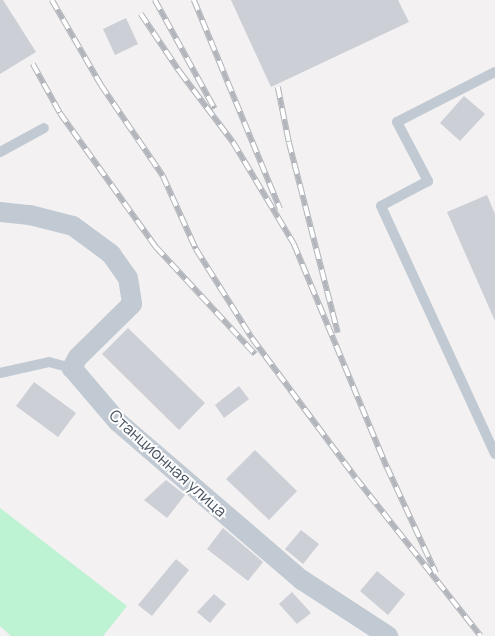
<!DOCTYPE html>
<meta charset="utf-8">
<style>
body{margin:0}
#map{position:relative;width:495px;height:636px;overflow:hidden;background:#f3f1f1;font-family:Manrope,sans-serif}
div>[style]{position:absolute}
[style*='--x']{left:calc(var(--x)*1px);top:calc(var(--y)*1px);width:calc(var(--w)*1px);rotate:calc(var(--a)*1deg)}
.green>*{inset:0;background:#bdf2d3}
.building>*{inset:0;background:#cccfd6}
.service>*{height:10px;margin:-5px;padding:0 5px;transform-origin:5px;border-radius:5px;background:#c1cad3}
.minor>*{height:20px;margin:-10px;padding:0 10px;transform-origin:10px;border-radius:10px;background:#c1cad3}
.rail>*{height:5.5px;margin-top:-2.75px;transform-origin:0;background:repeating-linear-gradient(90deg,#fff 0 11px,#b2b5bb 0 22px);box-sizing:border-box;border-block:1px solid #b2b5bb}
span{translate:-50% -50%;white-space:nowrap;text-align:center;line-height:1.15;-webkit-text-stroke:4px #fff;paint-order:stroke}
.street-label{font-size:16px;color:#475360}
</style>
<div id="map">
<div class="green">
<i style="clip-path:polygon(0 508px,127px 606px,103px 636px,11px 636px,0 626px)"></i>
</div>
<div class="building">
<i style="clip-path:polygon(0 0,3px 0,36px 52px,0 74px)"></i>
<i style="clip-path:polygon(231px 0,398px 0,409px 22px,271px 87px)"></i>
<i style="clip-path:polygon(126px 18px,138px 44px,115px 55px,103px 29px)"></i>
<i style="clip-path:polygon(464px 96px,485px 114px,460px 141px,440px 123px)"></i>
<i style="clip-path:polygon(487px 195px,495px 214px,495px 321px,447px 212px)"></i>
<i style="clip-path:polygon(128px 328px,205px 403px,179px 430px,102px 354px)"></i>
<i style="clip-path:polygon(34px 382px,76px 413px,58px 437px,16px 406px)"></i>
<i style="clip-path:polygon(239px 386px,249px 399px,224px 418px,215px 405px)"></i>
<i style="clip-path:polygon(255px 450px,297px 491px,269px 520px,226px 479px)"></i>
<i style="clip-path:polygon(166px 480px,185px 495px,167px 518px,144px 500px)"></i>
<i style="clip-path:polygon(223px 528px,263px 562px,248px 581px,207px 549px)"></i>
<i style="clip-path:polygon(301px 530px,319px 544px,303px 564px,285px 549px)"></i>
<i style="clip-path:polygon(176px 559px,189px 570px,152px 616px,138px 605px)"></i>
<i style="clip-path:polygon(377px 571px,405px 594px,388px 615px,360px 591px)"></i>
<i style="clip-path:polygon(292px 592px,311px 613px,297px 624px,279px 604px)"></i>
<i style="clip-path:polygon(214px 594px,226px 604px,210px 623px,197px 612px)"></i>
</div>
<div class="service">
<i style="--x:495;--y:72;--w:110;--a:153"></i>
<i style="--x:397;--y:122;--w:67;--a:62.3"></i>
<i style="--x:428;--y:181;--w:53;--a:152"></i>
<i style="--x:381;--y:206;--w:273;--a:65.3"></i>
<i style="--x:0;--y:152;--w:50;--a:-28.6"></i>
<i style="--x:0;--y:373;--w:50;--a:-12.7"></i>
<i style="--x:49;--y:362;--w:24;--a:15"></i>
</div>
<div class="minor">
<i style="--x:0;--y:212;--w:30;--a:6"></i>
<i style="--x:30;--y:215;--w:44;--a:14.3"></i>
<i style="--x:73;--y:226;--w:47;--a:36.4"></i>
<i style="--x:111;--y:254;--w:29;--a:55"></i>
<i style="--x:128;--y:278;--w:26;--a:81"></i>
<i style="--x:132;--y:304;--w:76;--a:135.5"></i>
<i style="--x:78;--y:357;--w:13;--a:119"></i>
<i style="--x:72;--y:368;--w:71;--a:49.6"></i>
<i style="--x:118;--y:422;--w:243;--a:40.7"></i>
<i style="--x:302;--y:580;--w:103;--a:33.1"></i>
</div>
<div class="rail">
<i style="--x:52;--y:0;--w:98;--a:60"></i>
<i style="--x:101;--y:85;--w:110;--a:55.7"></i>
<i style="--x:163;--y:176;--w:80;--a:65.7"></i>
<i style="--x:196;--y:249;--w:105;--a:57.8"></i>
<i style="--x:252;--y:338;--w:174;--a:53.4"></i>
<i style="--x:356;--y:478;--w:201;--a:51.7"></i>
<i style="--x:155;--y:0;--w:124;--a:61.2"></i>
<i style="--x:194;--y:0;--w:226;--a:67.6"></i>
<i style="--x:141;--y:14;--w:70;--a:56.1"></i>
<i style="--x:180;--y:72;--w:88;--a:52.9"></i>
<i style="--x:233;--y:142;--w:119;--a:59.1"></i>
<i style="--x:294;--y:244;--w:242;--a:67.4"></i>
<i style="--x:387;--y:467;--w:117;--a:65.2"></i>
<i style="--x:33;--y:64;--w:56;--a:61.1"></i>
<i style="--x:60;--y:113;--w:165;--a:54.4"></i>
<i style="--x:156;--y:247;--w:146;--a:47.2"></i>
<i style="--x:278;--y:87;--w:56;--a:78.7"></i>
<i style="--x:289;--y:142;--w:197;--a:75.6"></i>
</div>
<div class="street-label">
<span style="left:168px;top:463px;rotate:42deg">Станционная улица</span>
</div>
</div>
